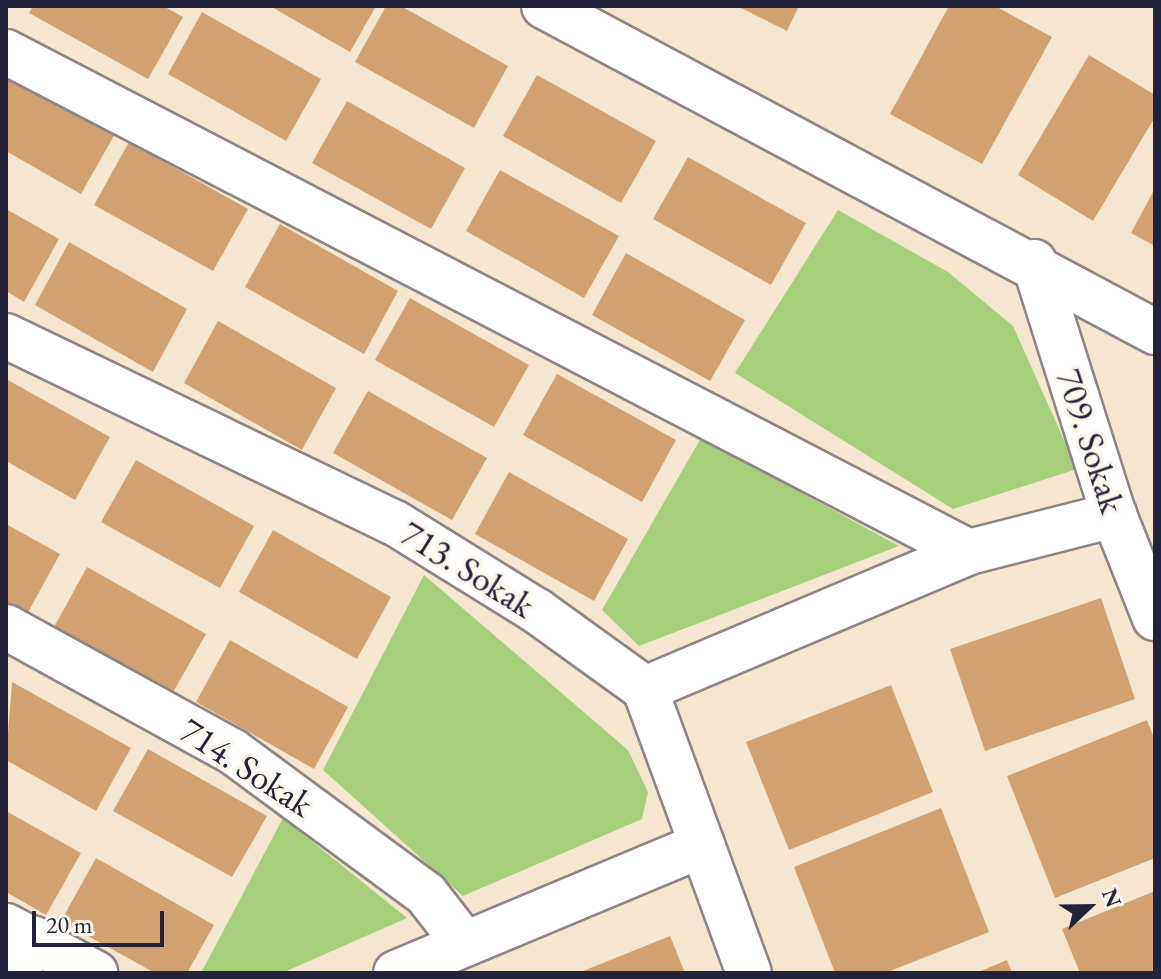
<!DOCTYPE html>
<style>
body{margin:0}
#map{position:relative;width:1161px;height:979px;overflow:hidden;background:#f5e7cf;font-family:"EB Garamond",serif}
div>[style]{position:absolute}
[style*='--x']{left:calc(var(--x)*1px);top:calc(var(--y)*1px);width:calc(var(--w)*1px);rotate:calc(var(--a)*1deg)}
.green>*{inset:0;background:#a6cf7b}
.building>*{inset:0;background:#d2a171}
.roads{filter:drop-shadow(2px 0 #8c8485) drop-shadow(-2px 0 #8c8485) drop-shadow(0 2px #8c8485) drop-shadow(0 -2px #8c8485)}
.minor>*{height:44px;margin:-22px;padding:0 22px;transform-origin:22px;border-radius:22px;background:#fff}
span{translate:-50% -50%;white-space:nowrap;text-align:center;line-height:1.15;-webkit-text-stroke:7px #fbf7ec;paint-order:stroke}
.street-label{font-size:36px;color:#22223b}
.frame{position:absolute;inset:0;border:8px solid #22223b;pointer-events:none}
.north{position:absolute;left:1049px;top:867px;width:80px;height:80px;-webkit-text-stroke:6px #fbf7ec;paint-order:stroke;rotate:68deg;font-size:22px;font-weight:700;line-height:32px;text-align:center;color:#22223b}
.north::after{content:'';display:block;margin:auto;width:28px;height:36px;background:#22223b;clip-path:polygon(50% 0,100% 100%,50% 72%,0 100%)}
.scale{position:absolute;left:32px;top:911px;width:132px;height:36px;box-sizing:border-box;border:4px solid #22223b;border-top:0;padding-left:10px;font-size:24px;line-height:28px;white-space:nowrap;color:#22223b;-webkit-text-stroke:6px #fbf7ec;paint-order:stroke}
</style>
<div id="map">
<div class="green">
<i style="clip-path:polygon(838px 210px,948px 272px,1013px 326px,1077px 469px,953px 509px,735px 373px)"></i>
<i style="clip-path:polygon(701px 438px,899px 546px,639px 646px,602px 610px)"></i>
<i style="clip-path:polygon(424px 575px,628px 750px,648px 792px,642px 819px,463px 896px,323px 770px)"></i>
<i style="clip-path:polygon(283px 818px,407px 918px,282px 973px,201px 973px)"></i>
</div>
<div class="building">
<i style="clip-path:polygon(33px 6px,163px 6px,183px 17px,148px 79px,29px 13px)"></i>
<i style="clip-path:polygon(270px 6px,376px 6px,350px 52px)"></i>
<i style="clip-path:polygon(386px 6px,401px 6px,508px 66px,474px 128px,355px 62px)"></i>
<i style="clip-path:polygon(737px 6px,799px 6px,787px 31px)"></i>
<i style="clip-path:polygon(949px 6px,995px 6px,1052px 37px,982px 164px,890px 114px)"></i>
<i style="clip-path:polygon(202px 12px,321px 79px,286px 141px,168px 74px)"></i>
<i style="clip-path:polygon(1089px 55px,1155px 95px,1155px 117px,1093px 221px,1018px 175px)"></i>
<i style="clip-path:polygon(6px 70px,116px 132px,81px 194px,6px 151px)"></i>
<i style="clip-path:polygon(537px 75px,656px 141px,621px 203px,503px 136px)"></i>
<i style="clip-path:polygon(347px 101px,465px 168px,431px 229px,312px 163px)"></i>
<i style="clip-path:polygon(129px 142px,248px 209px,213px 271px,94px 205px)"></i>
<i style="clip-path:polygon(688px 157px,806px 223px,771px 285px,653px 219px)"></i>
<i style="clip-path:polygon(500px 170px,619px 236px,584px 298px,466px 231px)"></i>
<i style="clip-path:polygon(1155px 188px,1155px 246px,1131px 233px)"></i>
<i style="clip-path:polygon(6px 209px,59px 239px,24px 302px,6px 291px)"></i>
<i style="clip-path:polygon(280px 224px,398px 291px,364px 354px,245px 287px)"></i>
<i style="clip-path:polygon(69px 242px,187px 309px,153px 372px,35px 305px)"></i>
<i style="clip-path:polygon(626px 253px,745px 320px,710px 381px,592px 315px)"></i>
<i style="clip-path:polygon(410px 298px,529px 365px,494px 427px,375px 360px)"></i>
<i style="clip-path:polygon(218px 321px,336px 388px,302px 450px,184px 383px)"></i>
<i style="clip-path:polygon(557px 374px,676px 440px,642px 502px,523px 435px)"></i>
<i style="clip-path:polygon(6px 379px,110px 437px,75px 500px,6px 461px)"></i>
<i style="clip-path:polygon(368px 391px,487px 458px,452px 520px,333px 453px)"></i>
<i style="clip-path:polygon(136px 460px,254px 526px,220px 588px,101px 522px)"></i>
<i style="clip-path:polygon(509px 472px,628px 539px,594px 601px,475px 534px)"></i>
<i style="clip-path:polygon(6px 524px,60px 554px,26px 616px,6px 605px)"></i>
<i style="clip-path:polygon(273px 530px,391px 597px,357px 659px,239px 592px)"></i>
<i style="clip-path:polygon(87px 567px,206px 634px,171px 696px,53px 629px)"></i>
<i style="clip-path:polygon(1101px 598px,1135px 699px,985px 751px,950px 649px)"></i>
<i style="clip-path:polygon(230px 640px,348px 707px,314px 769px,196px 702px)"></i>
<i style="clip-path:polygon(12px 682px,131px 748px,96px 811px,6px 760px)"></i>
<i style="clip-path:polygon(891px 685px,933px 792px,789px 850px,746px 742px)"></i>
<i style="clip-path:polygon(1147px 720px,1155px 741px,1155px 858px,1055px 898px,1007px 776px)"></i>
<i style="clip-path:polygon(148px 749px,267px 816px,232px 877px,113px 811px)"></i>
<i style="clip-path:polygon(941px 808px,989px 932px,885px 973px,835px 973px,794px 867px)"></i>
<i style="clip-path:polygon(6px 811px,81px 853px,46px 915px,6px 892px)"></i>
<i style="clip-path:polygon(96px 858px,214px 925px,187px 973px,155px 973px,61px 921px)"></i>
<i style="clip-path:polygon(1155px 891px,1155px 973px,1080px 973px,1062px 929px)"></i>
<i style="clip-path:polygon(670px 936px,685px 973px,578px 973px)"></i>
<i style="clip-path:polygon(1007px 960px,1012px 973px,976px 973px)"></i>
</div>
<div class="roads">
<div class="minor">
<i style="--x:544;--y:6;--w:693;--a:28.08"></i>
<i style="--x:6;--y:52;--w:1085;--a:27.44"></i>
<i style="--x:1034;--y:262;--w:265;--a:72.5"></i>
<i style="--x:1114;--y:515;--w:111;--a:68.3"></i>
<i style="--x:6;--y:336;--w:432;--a:25.7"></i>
<i style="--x:395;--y:523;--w:167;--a:31.8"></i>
<i style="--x:537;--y:611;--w:133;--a:35.8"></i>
<i style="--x:645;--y:689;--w:302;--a:69.9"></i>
<i style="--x:6;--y:627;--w:258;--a:28.8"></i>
<i style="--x:232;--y:751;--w:241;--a:36.4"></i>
<i style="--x:426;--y:894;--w:58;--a:52"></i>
<i style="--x:645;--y:689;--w:352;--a:-22.9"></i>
<i style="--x:969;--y:552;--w:150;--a:-14.3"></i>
<i style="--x:6;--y:926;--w:101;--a:27.8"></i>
<i style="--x:17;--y:973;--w:38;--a:-65"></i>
<i style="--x:396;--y:973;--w:332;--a:-22.7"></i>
</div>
</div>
<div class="street-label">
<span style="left:1091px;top:441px;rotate:72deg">709. Sokak</span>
<span style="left:468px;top:569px;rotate:32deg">713. Sokak</span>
<span style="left:247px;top:767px;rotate:33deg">714. Sokak</span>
</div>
<div class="frame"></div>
<div class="north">N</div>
<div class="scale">20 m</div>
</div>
